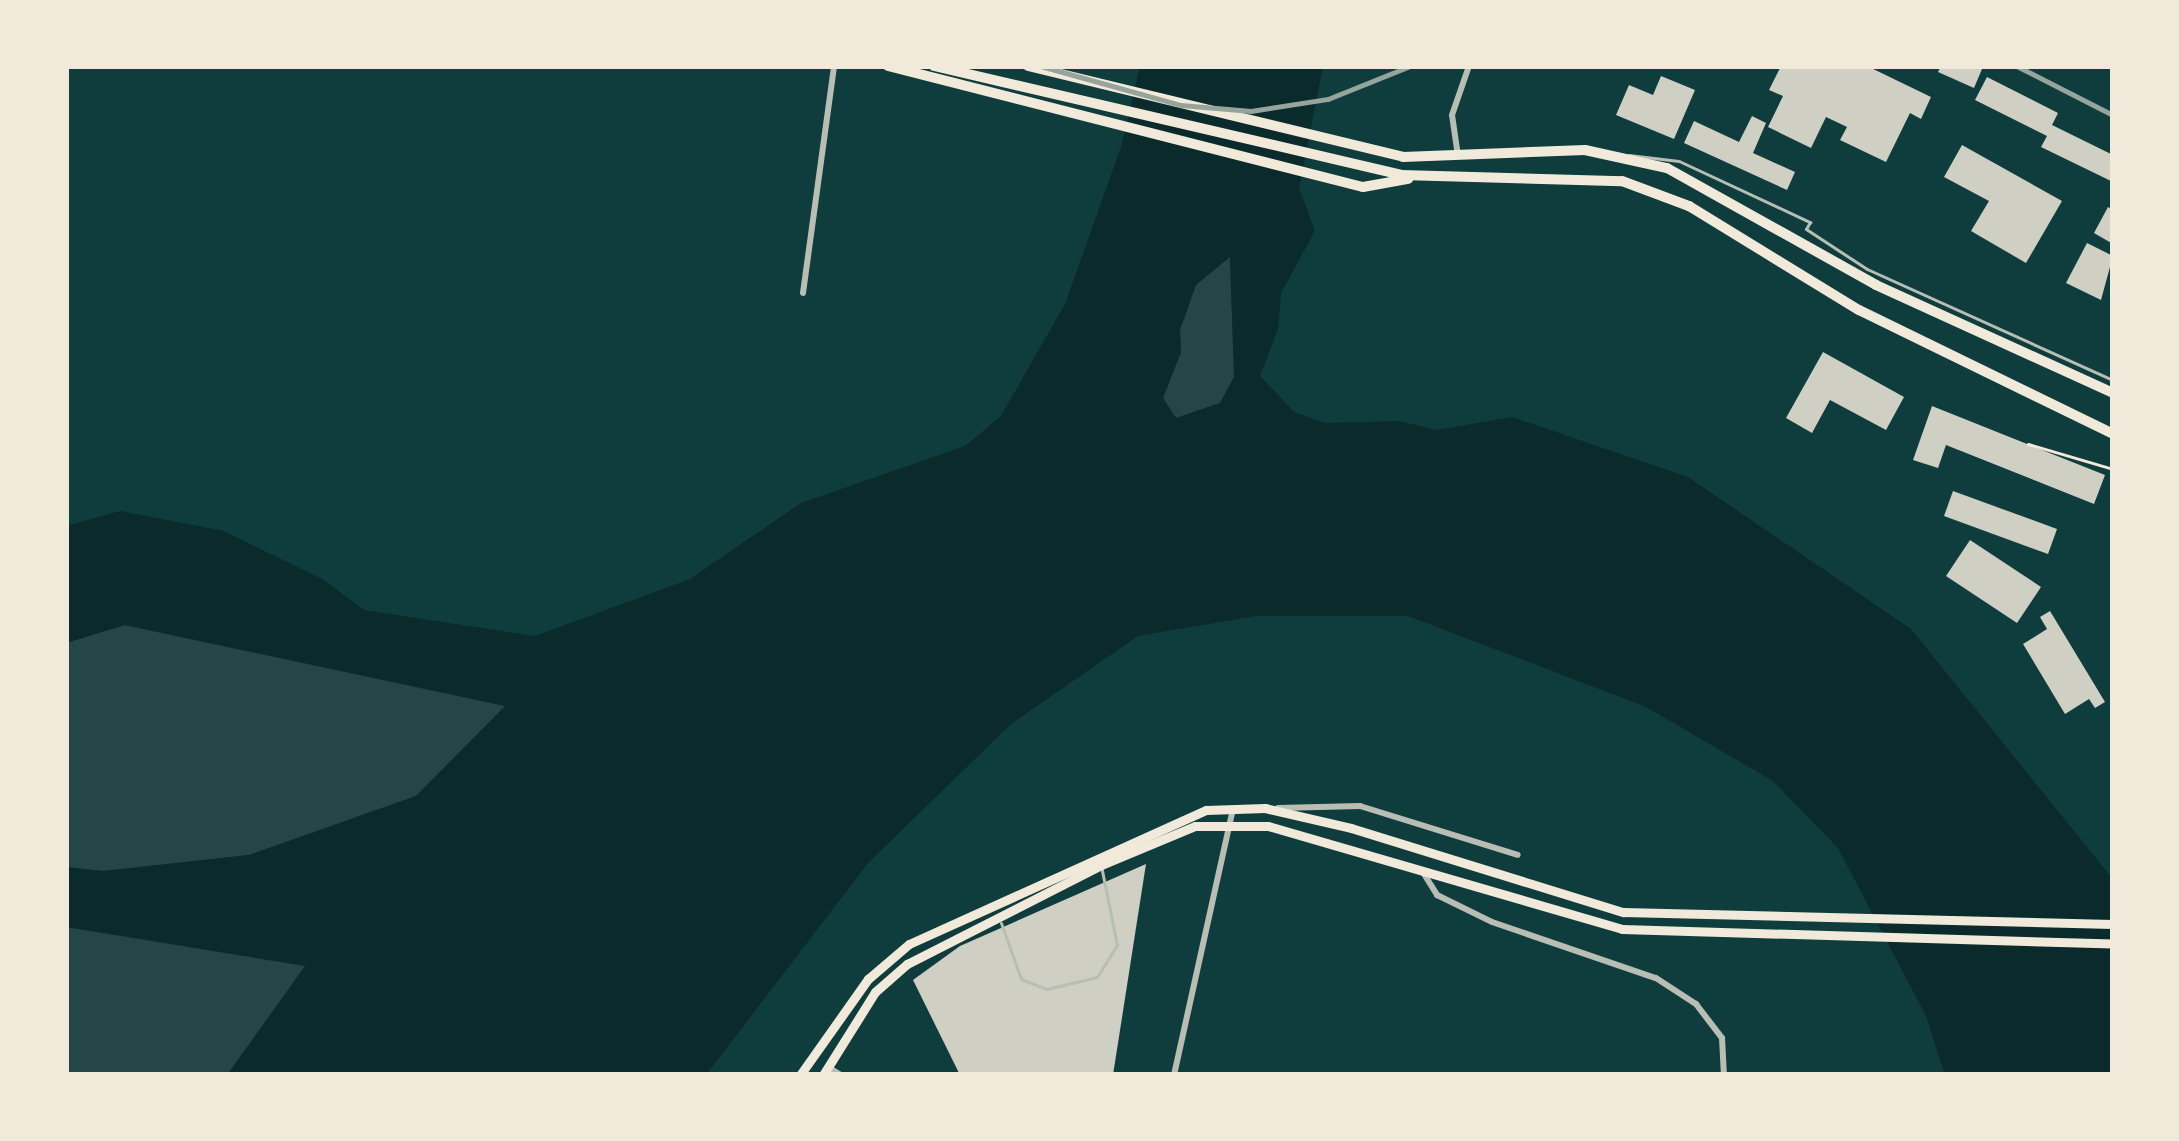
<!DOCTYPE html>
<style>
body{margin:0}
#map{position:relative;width:2179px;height:1141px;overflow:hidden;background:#0f3d3e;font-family:"Libre Baskerville",serif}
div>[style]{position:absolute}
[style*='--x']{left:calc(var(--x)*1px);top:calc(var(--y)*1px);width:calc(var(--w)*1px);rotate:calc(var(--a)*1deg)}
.green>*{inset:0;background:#244646}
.water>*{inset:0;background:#0a2a2b}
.building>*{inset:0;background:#cfcfc3}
.path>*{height:3px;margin:-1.5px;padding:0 1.5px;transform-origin:1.5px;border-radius:1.5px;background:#f1e9da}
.service>*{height:3px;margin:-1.5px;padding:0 1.5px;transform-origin:1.5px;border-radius:1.5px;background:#b8beb3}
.minor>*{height:6px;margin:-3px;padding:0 3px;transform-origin:3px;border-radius:3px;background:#b8beb3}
.primary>*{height:9px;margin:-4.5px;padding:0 4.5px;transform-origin:4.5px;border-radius:4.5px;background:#f1e9da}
.trunk>*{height:10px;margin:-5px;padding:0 5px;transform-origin:5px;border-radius:5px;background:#f1e9da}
.rail>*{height:4.5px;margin:-2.25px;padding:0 2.25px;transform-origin:2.25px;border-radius:2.25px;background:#97a49c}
span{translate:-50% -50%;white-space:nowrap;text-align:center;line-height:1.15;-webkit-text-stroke:9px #f1e9da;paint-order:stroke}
.frame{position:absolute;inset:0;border:69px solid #f1e9da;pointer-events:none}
</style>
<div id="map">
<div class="green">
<i style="clip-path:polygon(1230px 256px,1234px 377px,1220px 403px,1176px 418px,1163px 398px,1181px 352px,1180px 330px,1196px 284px)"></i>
<i style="clip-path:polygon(124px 625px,506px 706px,416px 796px,249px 855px,103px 871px,66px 867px,66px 643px)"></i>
<i style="clip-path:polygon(66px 927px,135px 934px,306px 966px,227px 1075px,66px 1075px)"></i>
</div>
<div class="water">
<i style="clip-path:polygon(evenodd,1140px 66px,1323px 66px,1299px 188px,1315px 231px,1281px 293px,1278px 329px,1260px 376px,1294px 412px,1325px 423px,1399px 421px,1437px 430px,1512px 417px,1688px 477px,1911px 629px,2112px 878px,2113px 1075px,1945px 1075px,1926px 1016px,1838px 848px,1773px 781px,1646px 707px,1408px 616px,1256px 616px,1138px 636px,1011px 724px,868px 863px,706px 1075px,227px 1075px,305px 966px,66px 927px,66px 867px,103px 871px,249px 855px,416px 796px,505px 706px,125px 625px,66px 643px,66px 526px,120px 511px,224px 531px,324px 580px,364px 610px,535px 636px,690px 579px,801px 503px,965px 446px,1001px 416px,1065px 304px,1121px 147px,1140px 66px,1230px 257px,1234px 377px,1220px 403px,1176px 418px,1163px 398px,1181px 352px,1180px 330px,1196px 285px,1230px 257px)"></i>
</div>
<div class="building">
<i style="clip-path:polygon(1781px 66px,1867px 66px,1931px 97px,1921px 119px,1910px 113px,1886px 162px,1840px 140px,1847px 127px,1826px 117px,1811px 148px,1768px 127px,1783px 96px,1769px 90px)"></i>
<i style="clip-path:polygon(1941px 66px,1976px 66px,1982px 69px,1974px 88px,1938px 72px)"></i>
<i style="clip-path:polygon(1661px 76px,1695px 90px,1674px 139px,1616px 115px,1629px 85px,1653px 95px)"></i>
<i style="clip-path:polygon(1987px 77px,2058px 113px,2052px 125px,2113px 155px,2113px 182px,2041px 147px,2047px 136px,1975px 100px)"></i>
<i style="clip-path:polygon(1752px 116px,1766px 123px,1753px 153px,1795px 172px,1787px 190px,1684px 143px,1694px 121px,1739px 142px)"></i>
<i style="clip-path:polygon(1962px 145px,2062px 201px,2026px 263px,1971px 231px,1989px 201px,1944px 177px)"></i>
<i style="clip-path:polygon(2108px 207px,2113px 210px,2113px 244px,2094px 233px)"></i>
<i style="clip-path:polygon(2087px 243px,2113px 256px,2101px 300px,2066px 283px)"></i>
<i style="clip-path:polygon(1823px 352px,1904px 397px,1886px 430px,1830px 400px,1812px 433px,1786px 418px)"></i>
<i style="clip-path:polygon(1932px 406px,2105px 475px,2094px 504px,1946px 445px,1938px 468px,1913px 460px)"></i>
<i style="clip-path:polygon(1953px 491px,2057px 529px,2048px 554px,1944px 516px)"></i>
<i style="clip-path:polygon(1970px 540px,2041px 587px,2017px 623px,1946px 576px)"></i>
<i style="clip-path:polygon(2050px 611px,2105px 702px,2095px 708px,2089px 699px,2065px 714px,2023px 644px,2047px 629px,2040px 617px)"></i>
<i style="clip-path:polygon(1146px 864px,1113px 1075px,960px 1075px,913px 980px,960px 946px)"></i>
</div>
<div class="path">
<i style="--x:2028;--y:444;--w:89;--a:16.4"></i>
</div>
<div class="service">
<i style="--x:1629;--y:155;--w:50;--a:6.8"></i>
<i style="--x:1679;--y:161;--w:145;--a:25"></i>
<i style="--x:1810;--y:222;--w:8;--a:120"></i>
<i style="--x:1806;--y:229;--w:73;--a:33.3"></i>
<i style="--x:1867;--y:269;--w:270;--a:24.3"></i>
<i style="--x:1001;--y:923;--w:59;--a:70.3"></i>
<i style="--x:1021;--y:979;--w:28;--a:21"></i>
<i style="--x:1047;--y:989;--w:51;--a:-13.5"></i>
<i style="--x:1097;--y:977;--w:38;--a:-58"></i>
<i style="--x:1117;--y:945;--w:81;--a:-101.4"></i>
</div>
<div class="minor">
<i style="--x:1458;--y:156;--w:41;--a:-98.3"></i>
<i style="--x:1452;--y:115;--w:52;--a:-70.9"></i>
<i style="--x:803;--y:293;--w:229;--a:-82.2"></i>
<i style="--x:1278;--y:808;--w:82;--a:-1.4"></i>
<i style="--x:1360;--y:806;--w:165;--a:17.2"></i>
<i style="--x:1424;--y:874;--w:25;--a:58"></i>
<i style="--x:1437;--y:895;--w:61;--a:26.1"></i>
<i style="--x:1492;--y:922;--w:173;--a:18.9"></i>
<i style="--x:1656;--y:978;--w:48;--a:33"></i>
<i style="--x:1696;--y:1004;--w:43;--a:52.6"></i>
<i style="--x:1722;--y:1038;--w:37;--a:87"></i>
<i style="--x:828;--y:1067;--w:15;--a:32"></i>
<i style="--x:1174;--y:1075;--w:272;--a:-77.5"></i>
</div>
<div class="primary">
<i style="--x:800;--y:1075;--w:118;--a:-54.7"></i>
<i style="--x:868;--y:979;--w:54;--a:-40.5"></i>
<i style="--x:909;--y:944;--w:326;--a:-24.3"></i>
<i style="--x:1206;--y:810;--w:59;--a:-1.9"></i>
<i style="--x:1265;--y:808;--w:88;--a:13.1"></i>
<i style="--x:1351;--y:828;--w:285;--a:17.2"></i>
<i style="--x:1623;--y:912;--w:490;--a:1.4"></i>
<i style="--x:823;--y:1075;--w:98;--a:-57.9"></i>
<i style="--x:875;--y:992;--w:43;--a:-41.2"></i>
<i style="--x:907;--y:964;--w:218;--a:-27"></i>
<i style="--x:1101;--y:865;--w:102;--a:-22.5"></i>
<i style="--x:1195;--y:826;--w:73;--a:0"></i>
<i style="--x:1268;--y:826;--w:369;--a:16.2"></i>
<i style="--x:1622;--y:929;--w:491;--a:1.7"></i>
</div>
<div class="trunk">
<i style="--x:888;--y:66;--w:490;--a:14.3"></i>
<i style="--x:1363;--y:187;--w:46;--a:-10.1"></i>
<i style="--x:934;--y:66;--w:480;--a:13.1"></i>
<i style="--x:1401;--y:175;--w:221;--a:1.6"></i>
<i style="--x:1622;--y:181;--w:72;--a:20.5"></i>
<i style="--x:1689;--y:206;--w:199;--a:31.5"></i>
<i style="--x:1859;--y:310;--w:283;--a:26"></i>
<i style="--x:1028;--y:66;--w:386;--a:13.6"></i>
<i style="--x:1403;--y:157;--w:182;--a:-2.2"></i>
<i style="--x:1585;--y:150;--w:84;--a:12.4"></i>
<i style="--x:1667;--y:168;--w:240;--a:29.2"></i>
<i style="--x:1876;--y:285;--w:260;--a:24.5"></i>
</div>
<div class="rail">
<i style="--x:1041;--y:66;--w:145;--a:15.6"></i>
<i style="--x:1181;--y:105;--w:70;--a:4.9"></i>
<i style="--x:1251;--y:111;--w:78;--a:-8.9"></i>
<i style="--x:1328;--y:99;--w:88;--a:-21.9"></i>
<i style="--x:2017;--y:66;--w:108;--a:27"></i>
</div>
<div class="frame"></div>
</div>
